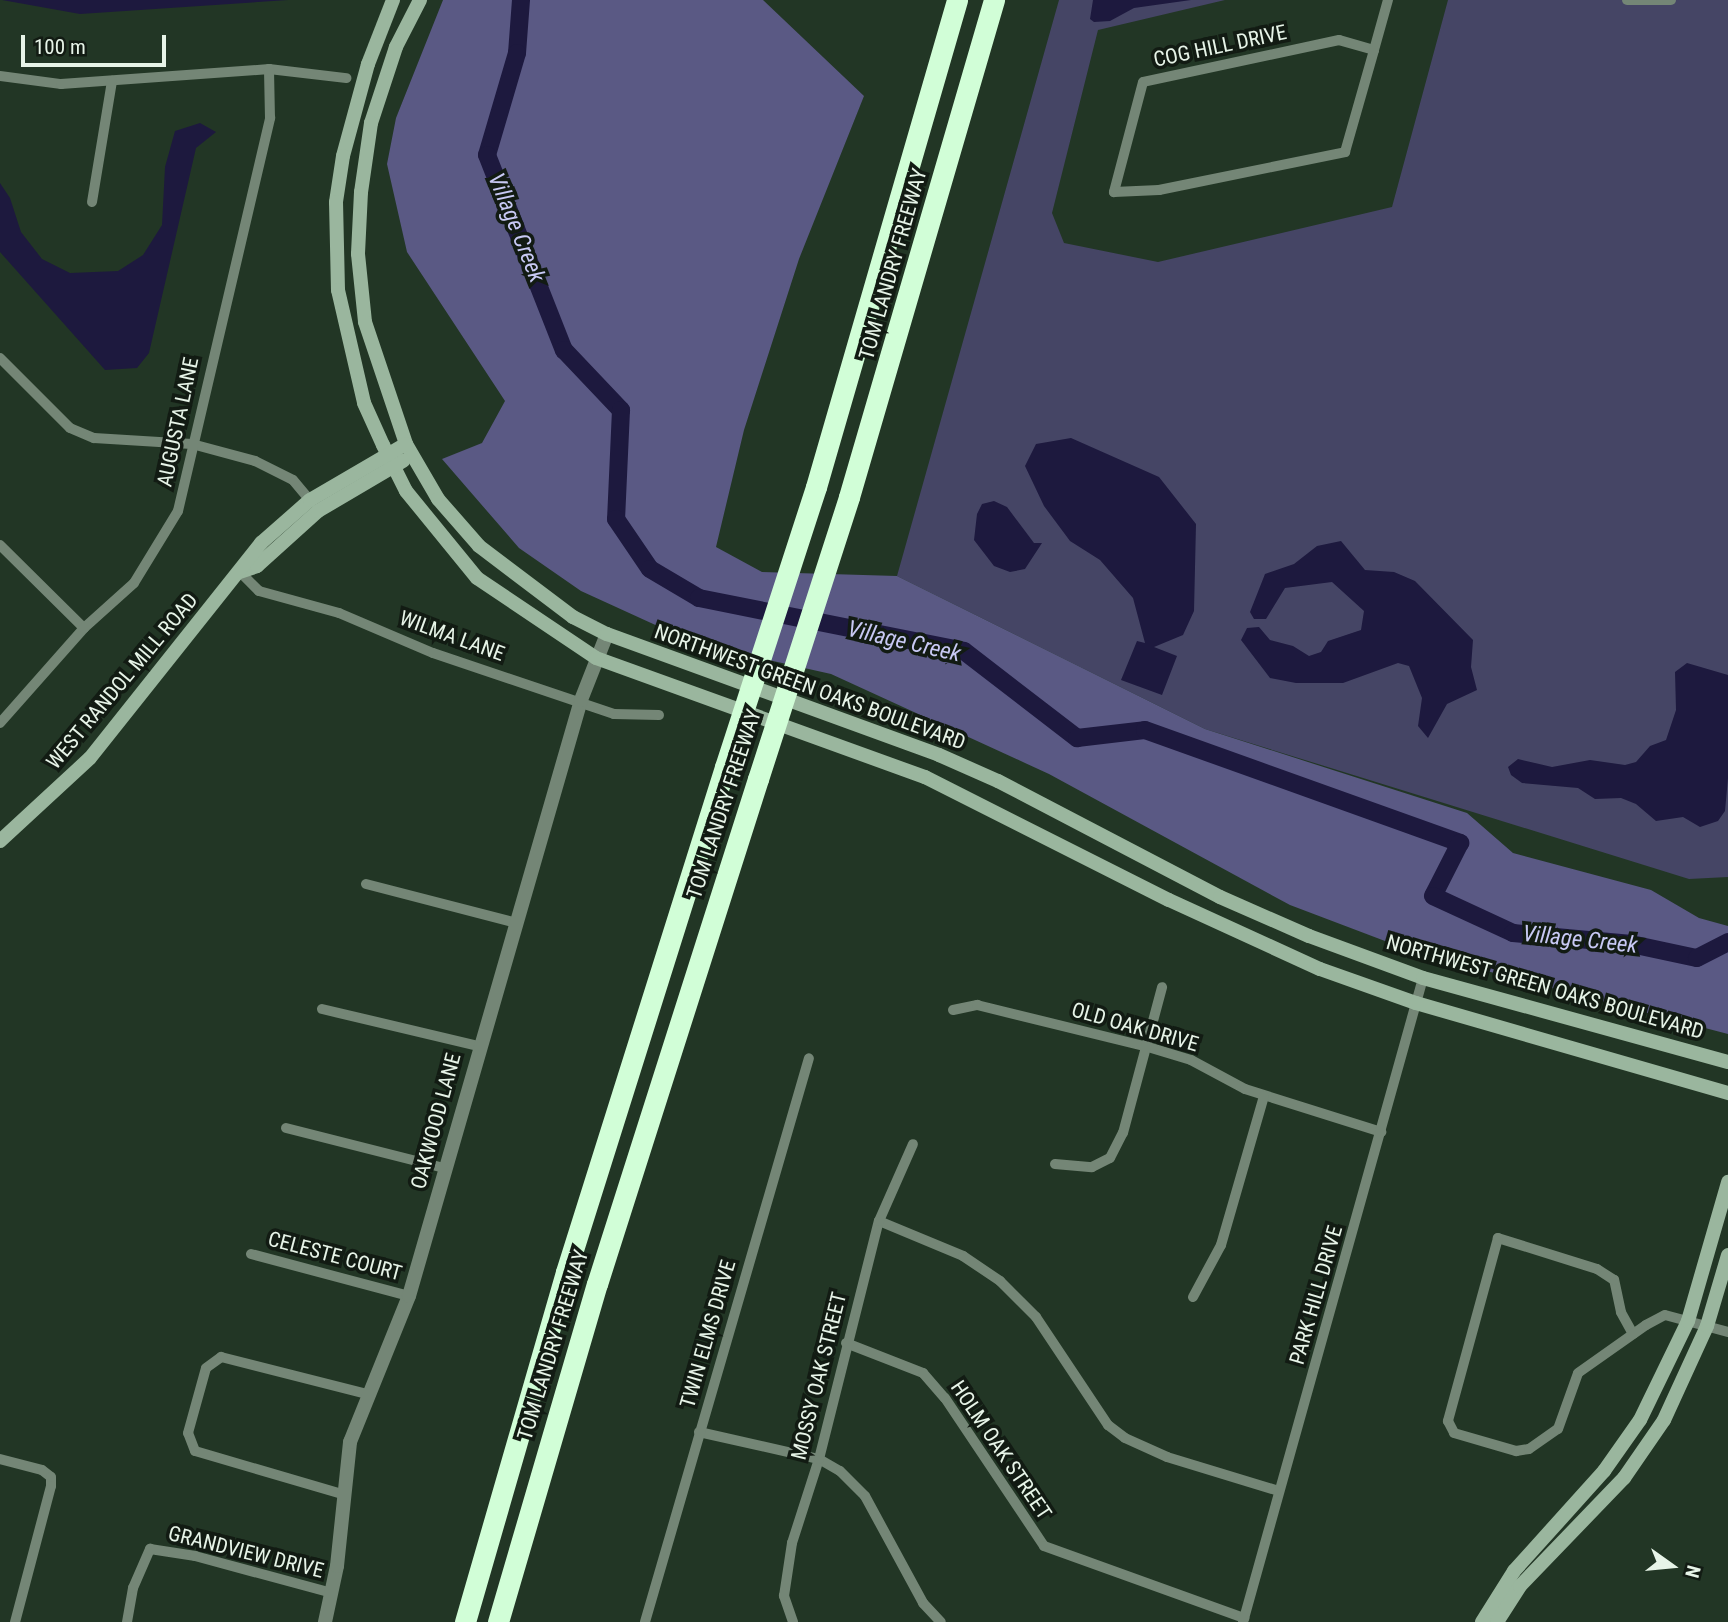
<!DOCTYPE html>
<style>
body{margin:0}
#map{position:relative;width:1728px;height:1622px;overflow:hidden;background:#223625;font-family:"Roboto Condensed",sans-serif}
div>[style]{position:absolute}
[style*='--x']{left:calc(var(--x)*1px);top:calc(var(--y)*1px);width:calc(var(--w)*1px);rotate:calc(var(--a)*1deg)}
.green>*{inset:0;background:#454565}
.forest>*{inset:0;background:#5a5984}
.water>*{inset:0;background:#1d193e}
.river>*{height:18px;margin:-9px;padding:0 9px;transform-origin:9px;border-radius:9px;background:#1d193e}
.minor>*{height:10px;margin:-5px;padding:0 5px;transform-origin:5px;border-radius:5px;background:#748676}
.tertiary>*{height:14px;margin:-7px;padding:0 7px;transform-origin:7px;border-radius:7px;background:#748676}
.secondary>*{height:14px;margin:-7px;padding:0 7px;transform-origin:7px;border-radius:7px;background:#9ab69e}
.motorway>*{height:21px;margin:-10.5px;padding:0 10.5px;transform-origin:10.5px;border-radius:10.5px;background:#d1fed7}
.motorway-bridge>*{height:21px;margin:-10.5px;padding:0 10.5px;transform-origin:10.5px;border-radius:10.5px;background:#d1fed7}
span{translate:-50% -50%;white-space:nowrap;text-align:center;line-height:1.15;-webkit-text-stroke:7px #121b13;paint-order:stroke}
.street-label{font-size:21px;color:#e7f4e8}
.water-label{font-size:23px;color:#c8c9f4;font-style:italic}
.north{position:absolute;left:1637px;top:1531px;width:70px;height:70px;-webkit-text-stroke:5px #121b13;paint-order:stroke;rotate:105deg;font-size:19px;font-weight:700;line-height:28px;text-align:center;color:#e7f4e8}
.north::after{content:'';display:block;margin:auto;width:24px;height:32px;background:#e7f4e8;clip-path:polygon(50% 0,100% 100%,50% 72%,0 100%)}
.scale{position:absolute;left:21px;top:35px;width:145px;height:32px;box-sizing:border-box;border:4px solid #e7f4e8;border-top:0;padding-left:9px;font-size:21px;line-height:24px;white-space:nowrap;color:#e7f4e8;-webkit-text-stroke:5px #121b13;paint-order:stroke}
</style>
<div id="map">
<div class="green">
<i style="clip-path:polygon(1059px 0,1225px 0,1098px 30px,1052px 213px,1064px 243px,1158px 262px,1392px 207px,1448px 0,1728px 0,1728px 877px,1689px 879px,1205px 729px,897px 576px)"></i>
</div>
<div class="forest">
<i style="clip-path:polygon(443px 0,763px 0,864px 96px,799px 259px,744px 430px,716px 547px,762px 572px,897px 576px,1205px 729px,1467px 813px,1513px 853px,1651px 890px,1699px 918px,1728px 926px,1728px 1034px,1414px 952px,1290px 905px,1049px 774px,831px 674px,697px 644px,581px 591px,519px 548px,442px 459px,482px 443px,505px 401px,407px 252px,387px 164px,396px 118px)"></i>
</div>
<div class="water">
<i style="clip-path:polygon(2px 0,288px 0,80px 14px)"></i>
<i style="clip-path:polygon(1093px 0,1191px 0,1134px 8px,1110px 21px,1094px 22px,1090px 19px)"></i>
<i style="clip-path:polygon(200px 123px,216px 132px,196px 148px,149px 353px,137px 368px,105px 370px,0 252px,0 183px,10px 198px,21px 232px,42px 259px,70px 273px,118px 271px,143px 255px,162px 225px,165px 167px,175px 131px)"></i>
<i style="clip-path:polygon(1071px 438px,1159px 477px,1196px 524px,1194px 611px,1183px 635px,1154px 647px,1177px 656px,1162px 695px,1121px 680px,1137px 641px,1145px 643px,1133px 598px,1100px 560px,1070px 541px,1044px 506px,1025px 466px,1036px 444px)"></i>
<i style="clip-path:polygon(994px 501px,1007px 507px,1034px 543px,1042px 543px,1025px 569px,1010px 572px,994px 566px,974px 540px,977px 514px,982px 504px)"></i>
<i style="clip-path:polygon(1341px 541px,1365px 570px,1394px 572px,1415px 581px,1473px 640px,1471px 667px,1477px 690px,1447px 704px,1428px 738px,1418px 726px,1422px 698px,1409px 666px,1398px 663px,1343px 683px,1296px 683px,1270px 678px,1241px 640px,1247px 628px,1259px 627px,1270px 640px,1293px 646px,1309px 656px,1321px 652px,1328px 641px,1361px 630px,1364px 611px,1332px 582px,1285px 588px,1266px 619px,1254px 619px,1250px 612px,1265px 574px,1294px 564px,1317px 546px)"></i>
<i style="clip-path:polygon(1687px 663px,1728px 675px,1728px 778px,1725px 811px,1718px 821px,1700px 827px,1683px 817px,1656px 821px,1636px 804px,1621px 798px,1595px 799px,1578px 788px,1522px 783px,1511px 775px,1508px 767px,1518px 759px,1552px 767px,1590px 760px,1625px 765px,1636px 762px,1650px 746px,1666px 740px,1676px 710px,1675px 672px)"></i>
</div>
<div class="river">
<i style="--x:521;--y:0;--w:53;--a:94.3"></i>
<i style="--x:517;--y:53;--w:106;--a:106.4"></i>
<i style="--x:487;--y:155;--w:210;--a:68.5"></i>
<i style="--x:564;--y:350;--w:83;--a:46.5"></i>
<i style="--x:621;--y:410;--w:109;--a:92.6"></i>
<i style="--x:616;--y:519;--w:60;--a:55.8"></i>
<i style="--x:650;--y:569;--w:57;--a:30.6"></i>
<i style="--x:699;--y:598;--w:270;--a:11.3"></i>
<i style="--x:964;--y:651;--w:143;--a:37.6"></i>
<i style="--x:1077;--y:738;--w:68;--a:-6.7"></i>
<i style="--x:1145;--y:730;--w:335;--a:19.7"></i>
<i style="--x:1460;--y:843;--w:59;--a:117"></i>
<i style="--x:1433;--y:896;--w:88;--a:24.8"></i>
<i style="--x:1513;--y:933;--w:119;--a:5.3"></i>
<i style="--x:1631;--y:944;--w:67;--a:12"></i>
<i style="--x:1697;--y:958;--w:35;--a:-27"></i>
</div>
<div class="minor">
<i style="--x:1627;--y:0;--w:44;--a:0"></i>
<i style="--x:1374;--y:50;--w:36;--a:-164"></i>
<i style="--x:1339;--y:40;--w:200;--a:167.9"></i>
<i style="--x:1143;--y:82;--w:114;--a:104.8"></i>
<i style="--x:1114;--y:192;--w:45;--a:-2.5"></i>
<i style="--x:1159;--y:190;--w:190;--a:-11.5"></i>
<i style="--x:1345;--y:152;--w:106;--a:-74.1"></i>
<i style="--x:1374;--y:50;--w:52;--a:-74.4"></i>
<i style="--x:0;--y:76;--w:62;--a:7.5"></i>
<i style="--x:61;--y:84;--w:209;--a:-4.1"></i>
<i style="--x:269;--y:69;--w:78;--a:6.7"></i>
<i style="--x:92;--y:202;--w:123;--a:-80.6"></i>
<i style="--x:0;--y:358;--w:99;--a:45"></i>
<i style="--x:70;--y:428;--w:26;--a:23"></i>
<i style="--x:94;--y:438;--w:98;--a:3.5"></i>
<i style="--x:192;--y:444;--w:65;--a:15.1"></i>
<i style="--x:255;--y:461;--w:42;--a:26.6"></i>
<i style="--x:293;--y:480;--w:26;--a:50"></i>
<i style="--x:0;--y:545;--w:118;--a:44.7"></i>
<i style="--x:240;--y:572;--w:27;--a:45"></i>
<i style="--x:259;--y:591;--w:83;--a:15.4"></i>
<i style="--x:339;--y:613;--w:102;--a:23.1"></i>
<i style="--x:433;--y:653;--w:191;--a:18.6"></i>
<i style="--x:614;--y:714;--w:45;--a:1.3"></i>
<i style="--x:0;--y:723;--w:127;--a:-48.5"></i>
<i style="--x:84;--y:628;--w:67;--a:-42"></i>
<i style="--x:134;--y:583;--w:84;--a:-58.6"></i>
<i style="--x:178;--y:511;--w:404;--a:-76.8"></i>
<i style="--x:270;--y:118;--w:49;--a:-91.2"></i>
<i style="--x:366;--y:884;--w:156;--a:14.5"></i>
<i style="--x:322;--y:1009;--w:161;--a:13.3"></i>
<i style="--x:953;--y:1010;--w:25;--a:-12"></i>
<i style="--x:977;--y:1005;--w:176;--a:13.8"></i>
<i style="--x:1148;--y:1047;--w:45;--a:16.8"></i>
<i style="--x:1191;--y:1060;--w:61;--a:28.2"></i>
<i style="--x:1245;--y:1089;--w:143;--a:17.5"></i>
<i style="--x:286;--y:1128;--w:163;--a:14.2"></i>
<i style="--x:1055;--y:1164;--w:37;--a:5"></i>
<i style="--x:1092;--y:1167;--w:20;--a:-27"></i>
<i style="--x:1110;--y:1158;--w:28;--a:-63"></i>
<i style="--x:1123;--y:1133;--w:151;--a:-75"></i>
<i style="--x:879;--y:1221;--w:91;--a:22.6"></i>
<i style="--x:963;--y:1256;--w:45;--a:34"></i>
<i style="--x:1000;--y:1281;--w:51;--a:45"></i>
<i style="--x:1036;--y:1317;--w:130;--a:56.3"></i>
<i style="--x:1108;--y:1425;--w:21;--a:37"></i>
<i style="--x:1125;--y:1438;--w:46;--a:24.3"></i>
<i style="--x:1167;--y:1457;--w:117;--a:16.9"></i>
<i style="--x:251;--y:1254;--w:163;--a:14.9"></i>
<i style="--x:1193;--y:1297;--w:59;--a:-61.7"></i>
<i style="--x:1221;--y:1245;--w:155;--a:-73.9"></i>
<i style="--x:1633;--y:1334;--w:25;--a:-119"></i>
<i style="--x:1621;--y:1312;--w:33;--a:-102"></i>
<i style="--x:1614;--y:1280;--w:20;--a:-147"></i>
<i style="--x:1597;--y:1269;--w:104;--a:-162.6"></i>
<i style="--x:1498;--y:1238;--w:190;--a:105.3"></i>
<i style="--x:1448;--y:1421;--w:13;--a:63"></i>
<i style="--x:1454;--y:1433;--w:65;--a:16.2"></i>
<i style="--x:1516;--y:1451;--w:13;--a:-9"></i>
<i style="--x:1529;--y:1449;--w:35;--a:-35"></i>
<i style="--x:1558;--y:1429;--w:59;--a:-70.3"></i>
<i style="--x:1578;--y:1373;--w:83;--a:-35.2"></i>
<i style="--x:1646;--y:1325;--w:21;--a:-28"></i>
<i style="--x:1665;--y:1315;--w:65;--a:15.1"></i>
<i style="--x:846;--y:1343;--w:83;--a:21.3"></i>
<i style="--x:923;--y:1373;--w:33;--a:49"></i>
<i style="--x:945;--y:1398;--w:178;--a:56.2"></i>
<i style="--x:1044;--y:1546;--w:213;--a:19.8"></i>
<i style="--x:699;--y:1432;--w:123;--a:12.7"></i>
<i style="--x:819;--y:1459;--w:24;--a:30"></i>
<i style="--x:840;--y:1471;--w:35;--a:45"></i>
<i style="--x:865;--y:1496;--w:122;--a:61.5"></i>
<i style="--x:923;--y:1603;--w:26;--a:47"></i>
<i style="--x:0;--y:1459;--w:43;--a:14.7"></i>
<i style="--x:42;--y:1470;--w:11;--a:38"></i>
<i style="--x:51;--y:1477;--w:9;--a:90"></i>
<i style="--x:51;--y:1486;--w:141;--a:104.8"></i>
<i style="--x:342;--y:1494;--w:153;--a:-163.7"></i>
<i style="--x:195;--y:1451;--w:19;--a:-111"></i>
<i style="--x:188;--y:1433;--w:67;--a:-74.5"></i>
<i style="--x:206;--y:1368;--w:19;--a:-36"></i>
<i style="--x:221;--y:1357;--w:151;--a:14.2"></i>
<i style="--x:127;--y:1622;--w:35;--a:-80"></i>
<i style="--x:133;--y:1588;--w:43;--a:-66.4"></i>
<i style="--x:150;--y:1549;--w:46;--a:8.8"></i>
<i style="--x:195;--y:1556;--w:142;--a:15.1"></i>
<i style="--x:645;--y:1622;--w:587;--a:-73.79"></i>
<i style="--x:793;--y:1622;--w:28;--a:-109"></i>
<i style="--x:784;--y:1596;--w:54;--a:-81.4"></i>
<i style="--x:792;--y:1543;--w:88;--a:-72.2"></i>
<i style="--x:819;--y:1459;--w:245;--a:-75.9"></i>
<i style="--x:879;--y:1221;--w:84;--a:-66.2"></i>
<i style="--x:1243;--y:1622;--w:669;--a:-74.38"></i>
</div>
<div class="tertiary">
<i style="--x:325;--y:1622;--w:57;--a:-77.9"></i>
<i style="--x:337;--y:1566;--w:125;--a:-84"></i>
<i style="--x:350;--y:1442;--w:157;--a:-68"></i>
<i style="--x:409;--y:1296;--w:620;--a:-73.9"></i>
<i style="--x:581;--y:700;--w:71;--a:-68.5"></i>
</div>
<div class="secondary">
<i style="--x:393;--y:0;--w:69;--a:111.3"></i>
<i style="--x:368;--y:64;--w:95;--a:105.2"></i>
<i style="--x:343;--y:156;--w:47;--a:98.7"></i>
<i style="--x:336;--y:202;--w:88;--a:88.7"></i>
<i style="--x:338;--y:290;--w:116;--a:77"></i>
<i style="--x:364;--y:403;--w:46;--a:65.7"></i>
<i style="--x:383;--y:445;--w:51;--a:63.4"></i>
<i style="--x:406;--y:491;--w:112;--a:50.8"></i>
<i style="--x:477;--y:578;--w:143;--a:33.9"></i>
<i style="--x:596;--y:658;--w:350;--a:19.9"></i>
<i style="--x:925;--y:777;--w:273;--a:26.8"></i>
<i style="--x:1169;--y:900;--w:166;--a:24.6"></i>
<i style="--x:1320;--y:969;--w:102;--a:19.5"></i>
<i style="--x:1416;--y:1003;--w:325;--a:16.1"></i>
<i style="--x:420;--y:0;--w:53;--a:117.1"></i>
<i style="--x:396;--y:47;--w:80;--a:108.2"></i>
<i style="--x:371;--y:123;--w:70;--a:98.2"></i>
<i style="--x:361;--y:192;--w:62;--a:92.8"></i>
<i style="--x:358;--y:254;--w:68;--a:84.1"></i>
<i style="--x:365;--y:322;--w:129;--a:71.4"></i>
<i style="--x:406;--y:444;--w:64;--a:59.8"></i>
<i style="--x:438;--y:499;--w:62;--a:48.9"></i>
<i style="--x:479;--y:546;--w:118;--a:37.1"></i>
<i style="--x:573;--y:617;--w:38;--a:27"></i>
<i style="--x:607;--y:634;--w:353;--a:20"></i>
<i style="--x:939;--y:755;--w:64;--a:23.8"></i>
<i style="--x:998;--y:781;--w:250;--a:27.6"></i>
<i style="--x:1220;--y:897;--w:97;--a:23.7"></i>
<i style="--x:1309;--y:936;--w:121;--a:20.2"></i>
<i style="--x:1423;--y:978;--w:316;--a:15.4"></i>
<i style="--x:240;--y:572;--w:18;--a:-19"></i>
<i style="--x:257;--y:566;--w:82;--a:-42"></i>
<i style="--x:318;--y:511;--w:99;--a:-30.5"></i>
<i style="--x:0;--y:841;--w:122;--a:-42.7"></i>
<i style="--x:90;--y:758;--w:275;--a:-51.5"></i>
<i style="--x:261;--y:543;--w:65;--a:-41.3"></i>
<i style="--x:310;--y:500;--w:111;--a:-30.3"></i>
<i style="--x:1482;--y:1622;--w:60;--a:-57.9"></i>
<i style="--x:1514;--y:1571;--w:135;--a:-48"></i>
<i style="--x:1604;--y:1471;--w:62;--a:-54.8"></i>
<i style="--x:1640;--y:1420;--w:110;--a:-64.1"></i>
<i style="--x:1688;--y:1321;--w:145;--a:-73.9"></i>
<i style="--x:1497;--y:1622;--w:43;--a:-57.4"></i>
<i style="--x:1520;--y:1586;--w:150;--a:-46.1"></i>
<i style="--x:1624;--y:1478;--w:70;--a:-55.4"></i>
<i style="--x:1664;--y:1420;--w:103;--a:-65.4"></i>
<i style="--x:1707;--y:1326;--w:74;--a:-73.5"></i>
</div>
<div class="motorway">
<i style="--x:816;--y:487;--w:507;--a:-73.85"></i>
<i style="--x:849;--y:497;--w:518;--a:-73.74"></i>
<i style="--x:465;--y:1622;--w:364;--a:-73.9"></i>
<i style="--x:566;--y:1272;--w:529;--a:-72.52"></i>
<i style="--x:498;--y:1622;--w:352;--a:-73.7"></i>
<i style="--x:597;--y:1284;--w:530;--a:-72.32"></i>
</div>
<div class="motorway-bridge">
<i style="--x:725;--y:767;--w:294;--a:-72"></i>
<i style="--x:758;--y:779;--w:296;--a:-72.1"></i>
</div>
<div class="street-label">
<span style="left:1220px;top:46px;rotate:-12deg">COG HILL DRIVE</span>
<span style="left:893px;top:264px;rotate:-74deg">TOM LANDRY FREEWAY</span>
<span style="left:178px;top:422px;rotate:-78deg">AUGUSTA LANE</span>
<span style="left:452px;top:636px;rotate:20deg">WILMA LANE</span>
<span style="left:122px;top:681px;rotate:-50deg">WEST RANDOL MILL ROAD</span>
<span style="left:810px;top:687px;rotate:20deg">NORTHWEST GREEN OAKS BOULEVARD</span>
<span style="left:724px;top:804px;rotate:-72deg">TOM LANDRY FREEWAY</span>
<span style="left:1545px;top:987px;rotate:16deg">NORTHWEST GREEN OAKS BOULEVARD</span>
<span style="left:1135px;top:1027px;rotate:16deg">OLD OAK DRIVE</span>
<span style="left:436px;top:1121px;rotate:-75deg">OAKWOOD LANE</span>
<span style="left:335px;top:1256px;rotate:15deg">CELESTE COURT</span>
<span style="left:1316px;top:1295px;rotate:-74deg">PARK HILL DRIVE</span>
<span style="left:708px;top:1334px;rotate:-74deg">TWIN ELMS DRIVE</span>
<span style="left:553px;top:1345px;rotate:-73deg">TOM LANDRY FREEWAY</span>
<span style="left:819px;top:1376px;rotate:-76deg">MOSSY OAK STREET</span>
<span style="left:1001px;top:1450px;rotate:56deg">HOLM OAK STREET</span>
<span style="left:246px;top:1552px;rotate:14deg">GRANDVIEW DRIVE</span>
</div>
<div class="water-label">
<span style="left:516px;top:228px;rotate:68deg">Village Creek</span>
<span style="left:904px;top:642px;rotate:13deg">Village Creek</span>
<span style="left:1580px;top:940px;rotate:6deg">Village Creek</span>
</div>
<div class="north">N</div>
<div class="scale">100 m</div>
</div>
